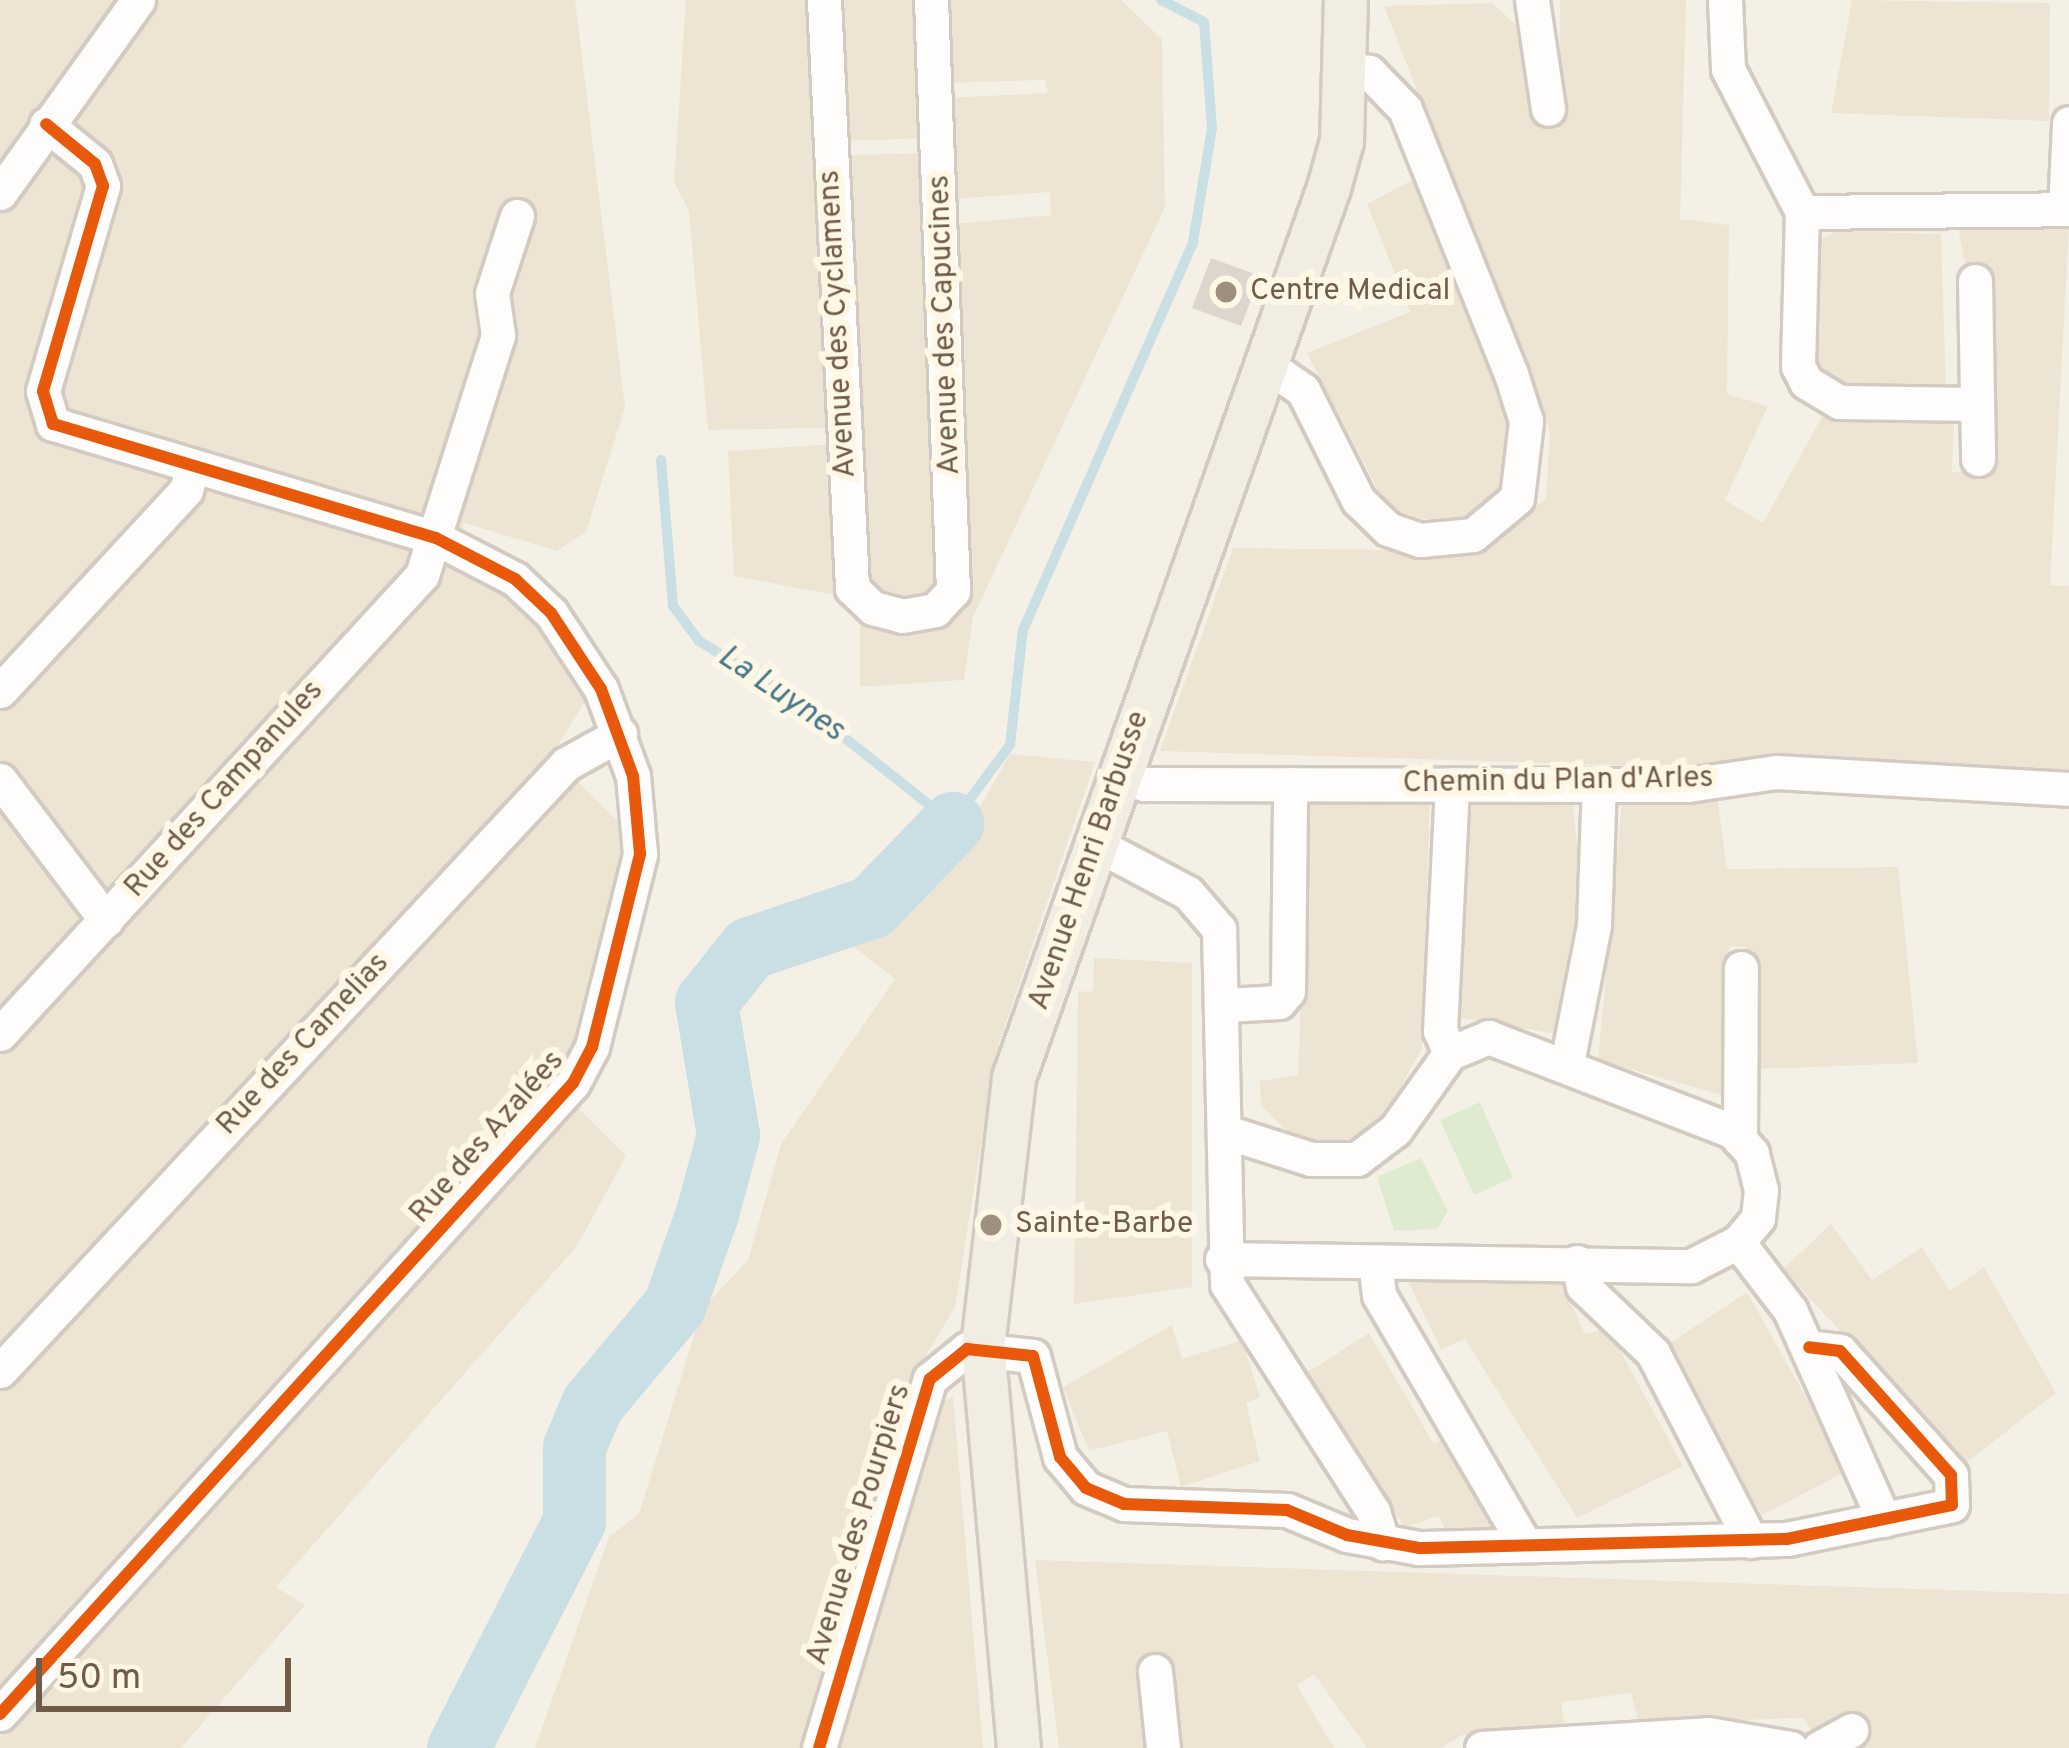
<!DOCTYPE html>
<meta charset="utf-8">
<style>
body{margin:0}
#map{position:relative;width:2069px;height:1748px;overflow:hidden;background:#f5f0e6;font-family:Overpass,sans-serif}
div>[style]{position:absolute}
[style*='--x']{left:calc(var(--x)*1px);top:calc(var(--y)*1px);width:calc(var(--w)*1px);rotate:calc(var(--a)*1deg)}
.residential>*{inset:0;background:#eee4d3}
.green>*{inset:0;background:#deebd1}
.stream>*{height:10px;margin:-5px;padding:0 5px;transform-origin:5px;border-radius:5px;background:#c9dfe4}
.river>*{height:63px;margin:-31.5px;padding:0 31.5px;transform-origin:31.5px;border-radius:31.5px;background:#c9dfe4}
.building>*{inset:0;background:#ded6cc}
.roads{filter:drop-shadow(3px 0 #d3cbc2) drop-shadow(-3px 0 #d3cbc2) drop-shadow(0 3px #d3cbc2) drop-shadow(0 -3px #d3cbc2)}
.minor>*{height:33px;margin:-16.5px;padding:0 16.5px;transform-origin:16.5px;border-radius:16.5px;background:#fefdfb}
.major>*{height:42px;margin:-21px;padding:0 21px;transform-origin:21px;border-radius:21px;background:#f1ede3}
.cycleway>*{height:12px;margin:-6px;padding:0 6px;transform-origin:6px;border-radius:6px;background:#e8590c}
.dots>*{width:33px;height:33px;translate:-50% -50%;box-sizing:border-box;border:6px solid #fef7e6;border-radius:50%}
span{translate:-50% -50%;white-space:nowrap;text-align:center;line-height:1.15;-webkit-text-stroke:12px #fef7e6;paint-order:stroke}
.poi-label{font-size:30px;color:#705b49}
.left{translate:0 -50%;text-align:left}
.street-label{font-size:30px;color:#705b49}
.water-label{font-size:33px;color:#47788a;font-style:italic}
.scale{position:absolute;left:36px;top:1658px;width:255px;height:54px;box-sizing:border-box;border:6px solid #705b49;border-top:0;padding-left:15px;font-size:36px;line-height:42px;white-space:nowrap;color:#705b49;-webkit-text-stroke:9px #fef7e6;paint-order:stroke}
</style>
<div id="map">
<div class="residential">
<i style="clip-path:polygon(0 0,575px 0,625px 407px,586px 532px,557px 551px,464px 523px,453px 557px,538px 620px,590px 694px,551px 756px,632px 835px,564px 1094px,626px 1156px,577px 1246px,276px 1587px,305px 1605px,181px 1748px,0 1748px)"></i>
<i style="clip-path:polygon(686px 0,815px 0,831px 428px,708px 430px,689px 211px,674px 182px)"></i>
<i style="clip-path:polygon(837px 0,919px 0,927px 138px,845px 141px)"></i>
<i style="clip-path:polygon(941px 0,1121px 0,1162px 39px,1165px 207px,973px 617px,964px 680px,860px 687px,860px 624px,921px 630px,959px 611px,952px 224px,1051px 215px,1050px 192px,953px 199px,944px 98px,1048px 93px,1045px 80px,945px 83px)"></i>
<i style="clip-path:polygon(1560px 0,1686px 0,1680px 219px,1729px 225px,1727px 394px,1768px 406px,1725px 500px,1763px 523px,1823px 415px,1954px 418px,1952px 472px,1993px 470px,1983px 279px,1965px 262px,1957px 223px,2069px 225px,2050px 585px,2069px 586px,2069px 779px,1160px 751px,1233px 548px,1484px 551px,1546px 498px,1550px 431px,1384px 6px,1493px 3px,1516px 25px,1539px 127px,1559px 129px)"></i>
<i style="clip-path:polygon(1852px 0,2050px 3px,2049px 121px,1831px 113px)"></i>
<i style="clip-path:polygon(926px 153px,942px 580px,922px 600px,884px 599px,868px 579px,845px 155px)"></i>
<i style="clip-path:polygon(1416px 178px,1515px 434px,1516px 475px,1488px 510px,1439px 524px,1387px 507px,1307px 353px,1410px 312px,1367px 204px)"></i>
<i style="clip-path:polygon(1836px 231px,1941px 234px,1946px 389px,1825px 385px,1811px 361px,1817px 241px)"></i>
<i style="clip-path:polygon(835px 444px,840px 596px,734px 576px,728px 451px)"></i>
<i style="clip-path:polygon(1010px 754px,1095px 762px,996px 1052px,955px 1307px,912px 1378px,805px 1748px,535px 1748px,609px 1537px,639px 1514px,702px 1309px,748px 1260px,781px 1144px,895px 979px,838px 934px,895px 916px,945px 869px)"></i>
<i style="clip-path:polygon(1717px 795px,1727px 869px,1898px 867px,1918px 1063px,1756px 1069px,1746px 947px,1729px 946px,1721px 1095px,1598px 1060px,1622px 800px)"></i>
<i style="clip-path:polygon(1430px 799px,1422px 1048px,1386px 1114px,1352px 1142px,1298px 1141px,1261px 1106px,1260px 1081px,1298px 1075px,1309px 800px)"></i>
<i style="clip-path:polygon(1472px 800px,1573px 803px,1582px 898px,1556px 1034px,1457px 1017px)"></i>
<i style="clip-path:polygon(1094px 958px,1192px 963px,1192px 1287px,1074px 1304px,1078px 992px,1093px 991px)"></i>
<i style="clip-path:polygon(1831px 1224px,1872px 1280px,1922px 1247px,1950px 1291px,1984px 1267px,2056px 1393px,1963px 1465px,1783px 1269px)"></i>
<i style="clip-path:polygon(1408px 1281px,1562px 1284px,1585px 1334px,1608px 1328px,1683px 1466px,1577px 1518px,1465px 1339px,1441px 1349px)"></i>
<i style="clip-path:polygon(1747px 1292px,1847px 1471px,1762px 1515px,1667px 1345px)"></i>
<i style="clip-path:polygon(1172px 1325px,1182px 1359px,1242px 1340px,1260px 1397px,1246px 1403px,1260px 1461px,1181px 1487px,1167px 1431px,1089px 1451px,1063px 1387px)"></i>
<i style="clip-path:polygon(1369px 1333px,1434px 1444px,1450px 1435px,1499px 1531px,1448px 1537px,1439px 1516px,1405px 1527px,1302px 1376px)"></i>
<i style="clip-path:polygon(953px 1397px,983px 1748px,840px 1748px,935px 1403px)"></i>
<i style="clip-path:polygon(1035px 1560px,2069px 1594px,2069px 1748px,1849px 1748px,1868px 1736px,1860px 1716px,1816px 1738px,1803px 1718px,1639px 1723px,1631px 1693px,1561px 1702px,1565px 1728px,1462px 1735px,1441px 1748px,1367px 1748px,1314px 1674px,1297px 1685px,1334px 1748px,1179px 1748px,1168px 1654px,1143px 1660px,1150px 1748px,1059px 1748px)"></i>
</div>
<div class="green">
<i style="clip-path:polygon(1480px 1102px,1513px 1178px,1474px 1195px,1440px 1120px)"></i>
<i style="clip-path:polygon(1421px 1158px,1448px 1211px,1437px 1229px,1394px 1231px,1377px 1177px)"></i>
</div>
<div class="stream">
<i style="--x:661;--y:460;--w:146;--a:85.3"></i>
<i style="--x:673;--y:606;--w:44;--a:53.4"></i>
<i style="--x:699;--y:641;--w:121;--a:31.5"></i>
<i style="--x:802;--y:704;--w:191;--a:38.4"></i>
<i style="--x:952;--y:823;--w:97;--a:-53.4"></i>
<i style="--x:1010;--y:745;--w:116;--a:-83.6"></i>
<i style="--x:1023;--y:630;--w:424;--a:-66.3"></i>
<i style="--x:1193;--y:242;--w:116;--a:-80.5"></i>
<i style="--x:1212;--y:128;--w:106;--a:-94.3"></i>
<i style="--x:1204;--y:22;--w:48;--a:-152.9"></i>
</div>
<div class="river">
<i style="--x:458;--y:1748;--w:255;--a:-62.9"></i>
<i style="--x:574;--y:1521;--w:74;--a:-90"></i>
<i style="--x:574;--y:1447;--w:47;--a:-67.3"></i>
<i style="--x:592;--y:1404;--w:128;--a:-50.1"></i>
<i style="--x:674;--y:1306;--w:99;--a:-70.5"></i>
<i style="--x:707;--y:1213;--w:81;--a:-74.9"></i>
<i style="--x:728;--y:1135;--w:135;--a:-99.4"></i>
<i style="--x:706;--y:1002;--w:69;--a:-51.5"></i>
<i style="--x:749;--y:948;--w:129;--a:-18.6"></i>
<i style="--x:871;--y:907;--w:117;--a:-46"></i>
</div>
<div class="building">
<i style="clip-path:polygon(1211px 258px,1260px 276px,1241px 326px,1192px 308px)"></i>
</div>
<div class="roads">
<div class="minor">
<i style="--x:824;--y:0;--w:589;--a:87.27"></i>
<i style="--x:852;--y:588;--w:29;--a:44"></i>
<i style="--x:873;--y:608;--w:30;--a:15"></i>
<i style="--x:902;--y:616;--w:34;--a:-10"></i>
<i style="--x:935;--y:610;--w:26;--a:-47"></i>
<i style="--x:953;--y:591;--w:591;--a:-92.13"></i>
<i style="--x:1532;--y:0;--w:110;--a:81.6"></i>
<i style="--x:1725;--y:0;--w:69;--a:87.5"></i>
<i style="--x:1728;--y:69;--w:161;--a:62.6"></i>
<i style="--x:1802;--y:212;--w:267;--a:-0.6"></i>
<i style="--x:0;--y:193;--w:237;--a:-54.4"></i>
<i style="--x:2065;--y:209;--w:86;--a:-87.3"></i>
<i style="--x:1802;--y:212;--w:154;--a:91.5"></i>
<i style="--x:1798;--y:366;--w:18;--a:63"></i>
<i style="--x:1806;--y:382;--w:39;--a:31"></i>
<i style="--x:1839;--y:402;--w:138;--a:0.8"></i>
<i style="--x:1975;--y:281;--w:178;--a:89"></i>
<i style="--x:1267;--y:365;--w:44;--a:34.8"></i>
<i style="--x:1303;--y:390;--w:123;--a:63.4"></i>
<i style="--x:1358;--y:500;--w:42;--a:44"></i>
<i style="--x:1388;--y:529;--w:34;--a:19"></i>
<i style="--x:1420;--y:540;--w:53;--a:-5.4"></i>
<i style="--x:1473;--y:535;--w:57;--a:-40.1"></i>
<i style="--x:1517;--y:498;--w:78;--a:-83.3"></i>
<i style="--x:1526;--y:421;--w:49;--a:-107.7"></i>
<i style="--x:1511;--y:374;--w:285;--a:-111.8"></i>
<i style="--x:1405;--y:109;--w:52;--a:-134.2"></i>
<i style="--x:1369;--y:72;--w:21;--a:-172"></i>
<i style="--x:0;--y:691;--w:274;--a:-47.2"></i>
<i style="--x:186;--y:490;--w:24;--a:-73"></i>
<i style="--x:1120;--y:774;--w:26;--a:23"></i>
<i style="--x:1144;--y:784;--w:544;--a:0.11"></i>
<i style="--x:1688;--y:785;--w:89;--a:-8.4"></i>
<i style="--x:1776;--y:772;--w:293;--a:3.3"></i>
<i style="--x:0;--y:780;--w:176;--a:52.9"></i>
<i style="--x:1096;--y:844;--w:104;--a:28"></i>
<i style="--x:1188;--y:893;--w:48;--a:49.3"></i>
<i style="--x:1219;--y:929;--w:355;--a:88.7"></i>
<i style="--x:1227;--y:1284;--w:270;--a:57.3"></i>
<i style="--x:1373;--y:1511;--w:34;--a:73"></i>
<i style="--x:1226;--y:1005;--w:53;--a:-3.2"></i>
<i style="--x:1279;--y:1002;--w:14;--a:-51"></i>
<i style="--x:1288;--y:991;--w:207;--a:-89.4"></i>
<i style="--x:0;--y:1034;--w:624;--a:-47.4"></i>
<i style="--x:422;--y:575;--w:252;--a:-72.4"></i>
<i style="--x:498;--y:335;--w:42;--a:-98.1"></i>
<i style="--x:492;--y:293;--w:81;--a:-72"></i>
<i style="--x:1450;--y:1053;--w:24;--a:-114"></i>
<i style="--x:1440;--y:1031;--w:247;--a:-87.2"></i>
<i style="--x:1567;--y:1063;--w:141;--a:-78.9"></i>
<i style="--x:1594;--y:925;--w:140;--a:-88"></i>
<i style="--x:1740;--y:1140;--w:172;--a:-89.7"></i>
<i style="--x:1738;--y:1242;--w:86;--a:52.6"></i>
<i style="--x:1790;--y:1310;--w:230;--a:65.9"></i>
<i style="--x:1222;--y:1259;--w:469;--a:0.9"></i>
<i style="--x:1691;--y:1266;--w:53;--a:-27.1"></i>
<i style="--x:1738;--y:1242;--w:31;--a:-50"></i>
<i style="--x:1758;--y:1218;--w:28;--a:-84"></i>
<i style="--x:1761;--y:1190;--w:38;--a:-104"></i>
<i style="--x:1752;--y:1153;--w:30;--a:-132"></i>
<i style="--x:1732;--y:1131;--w:261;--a:-158.9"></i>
<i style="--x:1489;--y:1037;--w:42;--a:157.7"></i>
<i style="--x:1450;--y:1053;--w:95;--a:125.5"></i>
<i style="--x:1395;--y:1130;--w:48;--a:142.7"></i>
<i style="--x:1357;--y:1159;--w:46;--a:180"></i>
<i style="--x:1311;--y:1159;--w:89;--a:-162.4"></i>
<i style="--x:1375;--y:1262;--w:33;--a:83"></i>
<i style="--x:1379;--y:1295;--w:287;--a:59.7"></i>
<i style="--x:1577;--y:1262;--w:25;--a:76"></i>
<i style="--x:1583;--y:1286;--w:97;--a:43.7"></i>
<i style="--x:1653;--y:1353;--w:212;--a:62.5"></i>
<i style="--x:0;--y:1371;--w:830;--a:-47"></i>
<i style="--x:566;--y:764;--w:62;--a:-29.1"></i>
<i style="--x:1155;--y:1671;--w:77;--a:84.1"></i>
<i style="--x:0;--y:1714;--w:852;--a:-47.76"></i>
<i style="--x:573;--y:1083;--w:41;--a:-62.2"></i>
<i style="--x:592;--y:1047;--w:199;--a:-76"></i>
<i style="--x:640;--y:854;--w:78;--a:-95.1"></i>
<i style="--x:633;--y:776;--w:93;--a:-110.2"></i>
<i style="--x:601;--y:689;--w:91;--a:-123.3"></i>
<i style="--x:551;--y:613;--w:50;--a:-136.6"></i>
<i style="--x:515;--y:579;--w:89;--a:-152.6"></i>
<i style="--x:436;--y:538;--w:400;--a:-163.4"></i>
<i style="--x:53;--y:424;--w:34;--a:-107"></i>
<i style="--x:43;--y:391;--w:214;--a:-73.7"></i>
<i style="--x:103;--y:186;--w:23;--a:-110"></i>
<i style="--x:95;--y:164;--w:63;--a:-140.8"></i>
<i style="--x:819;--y:1748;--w:385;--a:-73.3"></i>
<i style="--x:930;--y:1379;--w:48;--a:-39"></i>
<i style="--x:967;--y:1349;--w:66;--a:6.1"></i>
<i style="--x:1033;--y:1356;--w:105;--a:75"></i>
<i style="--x:1060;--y:1457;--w:40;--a:50"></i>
<i style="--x:1086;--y:1488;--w:41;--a:22.8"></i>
<i style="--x:1124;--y:1504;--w:163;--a:2.1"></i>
<i style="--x:1287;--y:1510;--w:65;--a:22.6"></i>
<i style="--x:1347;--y:1535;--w:73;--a:10.2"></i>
<i style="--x:1419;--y:1548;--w:368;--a:-1.4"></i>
<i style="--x:1787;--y:1539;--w:168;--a:-11.6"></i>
<i style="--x:1952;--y:1505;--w:30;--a:-92"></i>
<i style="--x:1951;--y:1475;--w:166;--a:-131.8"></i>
<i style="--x:1840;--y:1351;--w:31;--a:-173"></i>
<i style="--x:1482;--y:1748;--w:226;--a:-3.5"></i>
<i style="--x:1708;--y:1734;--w:84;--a:9.6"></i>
<i style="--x:1819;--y:1748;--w:37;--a:-29"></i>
</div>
<div class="major">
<i style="--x:1019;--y:1748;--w:403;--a:-95.1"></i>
<i style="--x:983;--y:1347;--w:271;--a:-83.4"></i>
<i style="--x:1014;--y:1078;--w:944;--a:-70.51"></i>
<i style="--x:1329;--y:188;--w:49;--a:-74.5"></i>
<i style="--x:1342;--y:141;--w:141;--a:-88.4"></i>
</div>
</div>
<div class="cycleway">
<i style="--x:0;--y:1714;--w:852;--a:-47.76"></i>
<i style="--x:573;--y:1083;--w:41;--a:-62.2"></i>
<i style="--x:592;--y:1047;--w:199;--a:-76"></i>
<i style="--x:640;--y:854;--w:78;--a:-95.1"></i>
<i style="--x:633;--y:776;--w:93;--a:-110.2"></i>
<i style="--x:601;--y:689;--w:91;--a:-123.3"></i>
<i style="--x:551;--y:613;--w:50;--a:-136.6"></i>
<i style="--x:515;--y:579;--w:89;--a:-152.6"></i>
<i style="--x:436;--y:538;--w:400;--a:-163.4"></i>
<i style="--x:53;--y:424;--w:34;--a:-107"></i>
<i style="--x:43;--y:391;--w:214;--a:-73.7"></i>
<i style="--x:103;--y:186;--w:23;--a:-110"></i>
<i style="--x:95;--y:164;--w:63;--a:-140.8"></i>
<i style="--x:819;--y:1748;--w:385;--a:-73.3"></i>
<i style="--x:930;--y:1379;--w:48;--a:-39"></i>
<i style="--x:967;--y:1349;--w:66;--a:6.1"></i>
<i style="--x:1033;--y:1356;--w:105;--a:75"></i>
<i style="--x:1060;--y:1457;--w:40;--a:50"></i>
<i style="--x:1086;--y:1488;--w:41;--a:22.8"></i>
<i style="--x:1124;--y:1504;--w:163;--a:2.1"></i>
<i style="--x:1287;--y:1510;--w:65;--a:22.6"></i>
<i style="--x:1347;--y:1535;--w:73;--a:10.2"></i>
<i style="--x:1419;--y:1548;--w:368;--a:-1.4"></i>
<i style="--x:1787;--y:1539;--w:168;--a:-11.6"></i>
<i style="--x:1952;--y:1505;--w:30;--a:-92"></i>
<i style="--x:1951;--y:1475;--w:166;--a:-131.8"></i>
<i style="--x:1840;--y:1351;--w:31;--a:-173"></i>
</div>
<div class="dots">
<i style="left:1226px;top:292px;background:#9f8f80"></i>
<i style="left:991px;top:1225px;background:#9f8f80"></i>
</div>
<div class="poi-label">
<span class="left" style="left:1250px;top:292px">Centre Medical</span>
<span class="left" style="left:1015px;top:1225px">Sainte-Barbe</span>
</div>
<div class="street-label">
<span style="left:839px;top:324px;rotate:-93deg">Avenue des Cyclamens</span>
<span style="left:946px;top:325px;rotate:-92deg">Avenue des Capucines</span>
<span style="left:1558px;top:782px;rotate:-1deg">Chemin du Plan d'Arles</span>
<span style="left:225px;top:790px;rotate:-48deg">Rue des Campanules</span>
<span style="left:1090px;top:861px;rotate:-71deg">Avenue Henri Barbusse</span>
<span style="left:304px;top:1045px;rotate:-47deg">Rue des Camelias</span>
<span style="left:488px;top:1138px;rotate:-49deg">Rue des Azalées</span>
<span style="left:860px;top:1525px;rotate:-73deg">Avenue des Pourpiers</span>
</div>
<div class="water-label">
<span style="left:780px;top:695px;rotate:34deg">La Luynes</span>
</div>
<div class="scale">50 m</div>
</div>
